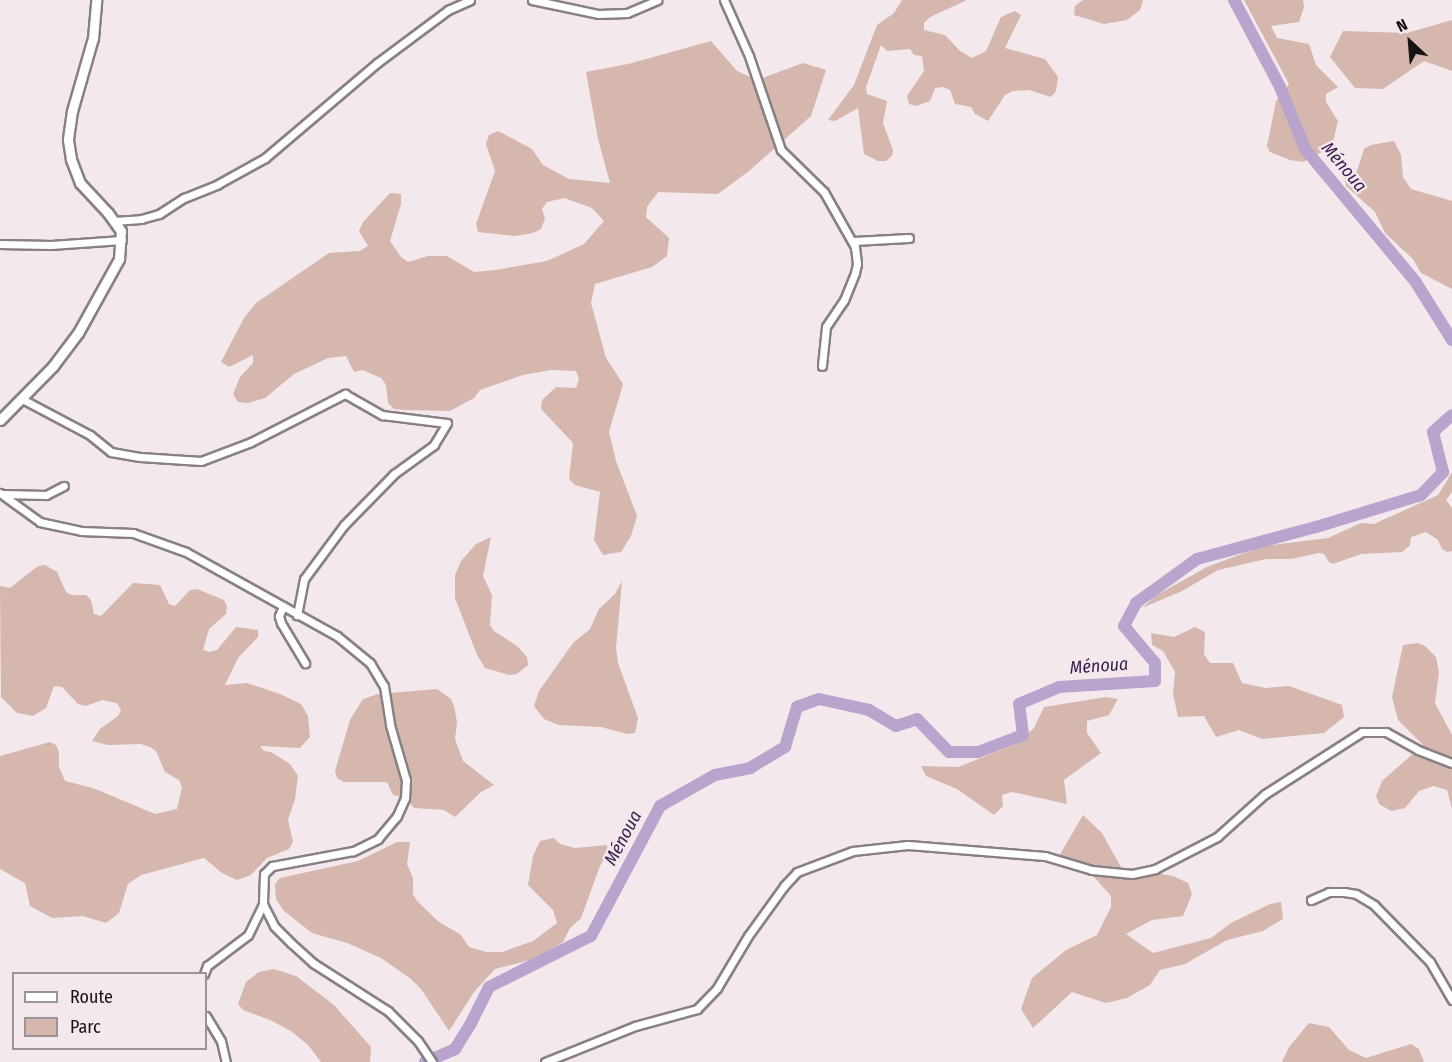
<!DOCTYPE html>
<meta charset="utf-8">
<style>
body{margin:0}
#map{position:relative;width:1452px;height:1062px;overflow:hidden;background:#f3e8ec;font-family:"Fira Sans Condensed",sans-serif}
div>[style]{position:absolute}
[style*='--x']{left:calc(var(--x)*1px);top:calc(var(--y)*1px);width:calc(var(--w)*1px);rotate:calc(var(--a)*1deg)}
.green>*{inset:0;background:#d5b7ae}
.river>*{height:12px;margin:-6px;padding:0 6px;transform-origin:6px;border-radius:6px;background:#b8a4cd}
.roads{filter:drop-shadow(2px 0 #898084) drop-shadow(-2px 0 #898084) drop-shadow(0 2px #898084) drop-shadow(0 -2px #898084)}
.minor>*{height:7px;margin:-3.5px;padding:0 3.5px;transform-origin:3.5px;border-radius:3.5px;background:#fff}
.tertiary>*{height:9px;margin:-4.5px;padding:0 4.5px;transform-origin:4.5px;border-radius:4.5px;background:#fff}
span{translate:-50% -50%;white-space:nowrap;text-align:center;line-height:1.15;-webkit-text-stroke:4.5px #f3e8ec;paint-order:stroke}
.water-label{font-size:18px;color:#371c4e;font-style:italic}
.legend{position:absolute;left:12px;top:972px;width:195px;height:78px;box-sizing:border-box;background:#f3e8ec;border:2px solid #9b9396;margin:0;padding:8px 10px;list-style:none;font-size:18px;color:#181416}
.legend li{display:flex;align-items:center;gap:12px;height:30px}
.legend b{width:30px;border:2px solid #9b9396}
.north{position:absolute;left:1380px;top:12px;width:60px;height:60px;-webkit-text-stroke:4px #f3e8ec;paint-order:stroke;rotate:334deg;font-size:16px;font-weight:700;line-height:24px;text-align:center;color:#181416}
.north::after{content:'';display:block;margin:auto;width:21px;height:27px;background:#181416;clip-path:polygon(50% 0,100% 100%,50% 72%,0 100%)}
</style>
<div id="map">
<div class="green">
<i style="clip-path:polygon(902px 0,967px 0,930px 17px,924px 23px,924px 30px,945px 35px,960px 51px,972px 58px,986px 51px,1001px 17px,1015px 11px,1021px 15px,1005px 48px,1045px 59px,1058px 77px,1056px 91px,1051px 97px,1029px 90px,1013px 91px,1005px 95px,988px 121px,975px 114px,971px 107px,955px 104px,950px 90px,943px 87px,935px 88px,930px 101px,916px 106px,909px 104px,907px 96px,924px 71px,922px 56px,914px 55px,910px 49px,887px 51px,881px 45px,866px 87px,867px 94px,887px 101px,883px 123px,893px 150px,892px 156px,886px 161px,878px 161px,864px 154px,858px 108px,835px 121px,828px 120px,854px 85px,877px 25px,894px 13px)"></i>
<i style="clip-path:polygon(1083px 0,1143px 0,1140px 10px,1127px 20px,1104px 24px,1074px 15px,1075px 6px)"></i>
<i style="clip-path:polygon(1244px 0,1303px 0,1304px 7px,1299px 22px,1271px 26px,1277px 38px,1309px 44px,1316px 65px,1338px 87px,1326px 94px,1326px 102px,1338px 121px,1333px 142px,1322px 152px,1303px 162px,1290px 160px,1270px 152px,1267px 146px,1276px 101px,1289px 84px)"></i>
<i style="clip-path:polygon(1452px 20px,1452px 71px,1424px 61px,1383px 89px,1355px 88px,1330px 57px,1343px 31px,1407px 33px)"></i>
<i style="clip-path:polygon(711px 41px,737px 71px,757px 80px,803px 63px,826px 70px,811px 116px,749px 171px,718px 194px,658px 192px,647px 207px,646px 217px,669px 238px,667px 256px,652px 267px,595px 284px,591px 303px,606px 358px,623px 384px,609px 432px,616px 461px,637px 516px,631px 536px,621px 552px,603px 555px,594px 540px,600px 492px,575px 485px,569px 479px,573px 443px,541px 409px,542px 400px,556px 387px,576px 388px,579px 379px,576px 371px,551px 370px,523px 375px,480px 390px,474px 398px,450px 411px,404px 410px,394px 409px,388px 403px,386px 385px,381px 378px,363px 370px,354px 372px,346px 356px,328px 358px,294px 374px,265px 398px,248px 403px,238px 402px,233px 394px,240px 377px,253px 363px,253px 355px,229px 367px,221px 362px,244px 318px,256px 303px,329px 253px,360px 251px,368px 246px,359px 231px,363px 222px,390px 193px,401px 194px,401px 204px,390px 241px,401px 257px,408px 262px,428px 256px,447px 256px,474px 272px,495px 270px,547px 261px,584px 244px,604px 221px,592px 208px,564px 198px,547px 202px,542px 209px,545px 219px,541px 229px,533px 233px,515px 236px,478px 232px,476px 224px,495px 171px,486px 144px,489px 135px,498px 131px,532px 149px,543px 165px,569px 179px,610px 183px,598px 139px,586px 72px,628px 64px)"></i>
<i style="clip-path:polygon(1394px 141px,1401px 155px,1403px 177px,1411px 189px,1452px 201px,1452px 289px,1421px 273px,1413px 259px,1385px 233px,1375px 212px,1346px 186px,1345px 179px,1357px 171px,1364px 149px,1371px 145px)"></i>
<i style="clip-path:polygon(1452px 472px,1452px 492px,1446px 500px,1452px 508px,1452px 551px,1447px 552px,1442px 549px,1438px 540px,1426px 532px,1411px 537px,1410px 545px,1402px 552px,1361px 554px,1333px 564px,1329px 562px,1324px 554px,1319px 553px,1291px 559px,1266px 559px,1218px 570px,1182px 591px,1142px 608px,1157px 595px,1207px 567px,1263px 546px,1328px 538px,1361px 523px,1374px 524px,1438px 495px)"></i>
<i style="clip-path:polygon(491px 537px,483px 576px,492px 595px,490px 625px,494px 631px,517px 646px,527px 657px,528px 665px,517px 674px,509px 675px,485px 668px,477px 655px,455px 598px,455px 575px,461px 561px,476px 544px)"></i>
<i style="clip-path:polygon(45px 565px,57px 572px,66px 592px,72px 595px,86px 595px,91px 600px,94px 614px,101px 616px,133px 583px,160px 585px,169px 604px,175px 606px,190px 590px,197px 589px,224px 600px,227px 606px,226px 614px,209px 629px,203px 650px,210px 652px,217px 650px,236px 627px,258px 630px,258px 637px,238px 658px,225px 685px,247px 683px,280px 694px,301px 704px,308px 716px,310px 737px,300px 748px,260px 746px,264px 751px,271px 752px,290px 764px,298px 776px,295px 799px,288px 820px,293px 842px,289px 849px,267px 858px,251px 875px,237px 880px,222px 873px,204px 858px,141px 875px,128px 884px,119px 913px,106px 923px,83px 916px,52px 918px,30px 906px,25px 883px,0 869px,0 756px,50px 742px,56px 745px,59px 752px,59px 767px,65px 781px,93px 788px,155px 814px,177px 809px,182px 787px,179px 780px,165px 772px,156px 751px,150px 747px,141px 744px,108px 745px,92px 741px,100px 729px,118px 716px,121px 710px,117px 703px,102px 700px,86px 706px,78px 704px,62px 687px,54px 686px,46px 708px,33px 716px,17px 713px,1px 697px,0 586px,10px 588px,38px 566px)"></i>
<i style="clip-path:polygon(622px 581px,616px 648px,618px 663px,638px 718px,635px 733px,627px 734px,601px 727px,559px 725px,544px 719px,534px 706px,539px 691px,573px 643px,590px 629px,599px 609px,615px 594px)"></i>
<i style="clip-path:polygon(1195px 627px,1205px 632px,1204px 654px,1210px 663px,1233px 663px,1242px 683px,1265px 688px,1289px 686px,1342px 705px,1344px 717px,1324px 733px,1262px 739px,1239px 730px,1216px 737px,1204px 716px,1178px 717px,1173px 694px,1175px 672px,1163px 651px,1152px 645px,1151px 633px,1174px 637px)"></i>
<i style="clip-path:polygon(1418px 643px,1425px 646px,1436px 657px,1439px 672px,1435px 703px,1452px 735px,1452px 809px,1447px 790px,1433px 786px,1419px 791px,1405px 808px,1391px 811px,1379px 804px,1376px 796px,1382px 781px,1423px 745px,1398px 720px,1392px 697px,1403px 645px)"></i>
<i style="clip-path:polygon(437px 689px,451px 699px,454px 706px,457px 722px,455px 739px,463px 761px,494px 785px,481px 792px,455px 817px,444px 810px,414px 808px,405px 798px,393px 795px,387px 782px,344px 782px,337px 778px,335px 771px,350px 720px,363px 699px,378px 694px)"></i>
<i style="clip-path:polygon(1106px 697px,1118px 699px,1109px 715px,1087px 721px,1087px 733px,1101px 753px,1064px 780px,1067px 804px,1012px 792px,1002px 795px,1003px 806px,994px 815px,957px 789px,926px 776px,921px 766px,958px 767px,1016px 744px,1034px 728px,1044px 707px)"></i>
<i style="clip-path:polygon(1083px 815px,1102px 833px,1121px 867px,1173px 876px,1188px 883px,1192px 894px,1183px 916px,1152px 920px,1126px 934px,1153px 953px,1211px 938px,1231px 923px,1270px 904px,1281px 902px,1283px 919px,1263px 931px,1227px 940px,1185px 964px,1160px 970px,1150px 985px,1127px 998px,1106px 1003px,1072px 992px,1033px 1028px,1021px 1009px,1032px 978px,1066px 950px,1097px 935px,1111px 907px,1111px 896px,1094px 877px,1058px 858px)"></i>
<i style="clip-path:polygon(554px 838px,560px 844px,575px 848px,607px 845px,608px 852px,600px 866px,581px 918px,570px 928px,563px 942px,538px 958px,495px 969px,474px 992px,449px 1031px,421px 989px,411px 979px,381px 958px,347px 943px,312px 933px,283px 910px,276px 899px,275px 884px,280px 878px,358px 861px,397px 842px,410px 842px,407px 864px,413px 878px,413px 894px,417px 901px,439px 922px,460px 934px,469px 947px,486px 952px,502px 952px,533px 941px,557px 923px,553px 910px,528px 885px,533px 856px,540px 841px)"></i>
<i style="clip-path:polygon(274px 969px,296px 976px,334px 1005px,371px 1047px,370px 1062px,321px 1062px,308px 1045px,291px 1031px,270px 1020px,243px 1010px,238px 1004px,246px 982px,259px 972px)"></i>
<i style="clip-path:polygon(1309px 1023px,1329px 1027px,1349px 1050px,1366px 1058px,1411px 1044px,1419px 1049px,1424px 1062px,1282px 1062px,1289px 1047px)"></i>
</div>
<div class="river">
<i style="--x:1234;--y:0;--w:98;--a:62.1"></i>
<i style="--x:1280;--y:87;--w:67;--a:68"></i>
<i style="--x:1305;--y:149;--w:172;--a:50.2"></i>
<i style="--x:1415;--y:281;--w:70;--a:57.9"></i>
<i style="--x:425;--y:1062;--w:33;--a:-23"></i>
<i style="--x:455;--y:1049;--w:28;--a:-58"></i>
<i style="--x:470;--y:1025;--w:42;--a:-63.4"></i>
<i style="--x:489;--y:987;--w:114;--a:-26.6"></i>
<i style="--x:591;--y:936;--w:147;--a:-62"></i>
<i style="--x:660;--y:806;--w:63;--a:-29.4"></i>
<i style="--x:715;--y:775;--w:36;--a:-11"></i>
<i style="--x:750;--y:768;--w:41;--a:-31"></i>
<i style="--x:785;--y:747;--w:42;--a:-73.3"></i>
<i style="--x:797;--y:707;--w:23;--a:-20"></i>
<i style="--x:819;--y:699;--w:51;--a:12.4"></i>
<i style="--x:869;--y:710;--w:31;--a:31"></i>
<i style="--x:896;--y:726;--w:22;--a:-18"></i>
<i style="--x:917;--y:719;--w:46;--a:45.9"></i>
<i style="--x:949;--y:752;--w:29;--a:0"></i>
<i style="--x:978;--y:752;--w:48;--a:-20.7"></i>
<i style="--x:1023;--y:735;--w:31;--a:-97"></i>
<i style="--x:1019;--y:704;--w:43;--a:-23"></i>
<i style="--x:1059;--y:687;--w:96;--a:-3.6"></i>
<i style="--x:1155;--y:681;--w:18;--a:-90"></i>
<i style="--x:1155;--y:663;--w:48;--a:-130"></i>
<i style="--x:1124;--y:626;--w:26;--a:-62"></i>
<i style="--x:1136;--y:603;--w:75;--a:-35.8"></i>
<i style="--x:1197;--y:559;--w:123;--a:-15.1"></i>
<i style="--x:1316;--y:527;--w:110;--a:-16.9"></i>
<i style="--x:1421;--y:495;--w:32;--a:-46"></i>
<i style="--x:1443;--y:472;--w:41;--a:-104"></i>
<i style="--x:1433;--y:432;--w:25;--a:-42"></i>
</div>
<div class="roads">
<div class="minor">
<i style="--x:532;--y:0;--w:67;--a:12"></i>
<i style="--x:598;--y:14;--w:29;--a:-2"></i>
<i style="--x:627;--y:13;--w:33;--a:-23"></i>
<i style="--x:724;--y:0;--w:61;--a:65.9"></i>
<i style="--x:749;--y:56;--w:99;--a:71.2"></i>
<i style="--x:781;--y:150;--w:60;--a:44.3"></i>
<i style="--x:824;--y:192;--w:63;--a:60.6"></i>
<i style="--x:855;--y:247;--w:17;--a:83"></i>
<i style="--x:857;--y:264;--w:9;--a:103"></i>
<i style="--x:855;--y:273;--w:29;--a:112"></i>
<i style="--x:844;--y:300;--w:32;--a:124"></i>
<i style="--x:826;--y:327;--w:39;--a:96"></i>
<i style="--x:114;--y:221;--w:27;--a:-4"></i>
<i style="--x:141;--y:219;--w:19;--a:-16"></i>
<i style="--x:159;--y:214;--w:30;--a:-33"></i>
<i style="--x:184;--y:198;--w:37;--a:-22"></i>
<i style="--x:218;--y:184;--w:54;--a:-29"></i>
<i style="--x:265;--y:158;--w:147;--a:-40.3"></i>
<i style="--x:377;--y:63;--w:89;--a:-36.7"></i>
<i style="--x:448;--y:10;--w:24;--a:-24"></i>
<i style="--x:853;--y:241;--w:56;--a:-3.1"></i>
<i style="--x:0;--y:244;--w:51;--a:1.1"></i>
<i style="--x:51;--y:245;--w:71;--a:-4"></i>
<i style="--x:22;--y:399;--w:77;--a:27.9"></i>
<i style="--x:90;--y:435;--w:27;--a:39"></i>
<i style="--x:111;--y:452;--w:29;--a:10"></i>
<i style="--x:140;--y:457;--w:61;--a:3.8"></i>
<i style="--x:201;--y:461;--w:53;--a:-20.8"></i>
<i style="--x:251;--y:442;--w:106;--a:-27.1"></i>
<i style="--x:345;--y:394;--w:43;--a:29.6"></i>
<i style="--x:382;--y:415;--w:65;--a:7"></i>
<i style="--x:447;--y:423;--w:26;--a:121"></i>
<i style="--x:434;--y:445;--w:49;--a:144.1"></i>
<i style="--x:394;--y:474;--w:71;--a:134.4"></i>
<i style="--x:344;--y:525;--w:67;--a:126.5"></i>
<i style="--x:304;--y:579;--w:37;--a:101"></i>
<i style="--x:0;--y:493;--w:49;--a:35.9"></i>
<i style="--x:40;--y:522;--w:9;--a:13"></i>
<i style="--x:49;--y:524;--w:33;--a:12"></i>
<i style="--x:81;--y:531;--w:52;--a:2.2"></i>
<i style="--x:133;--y:533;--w:56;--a:19.7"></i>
<i style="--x:186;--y:552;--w:173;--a:29.1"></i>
<i style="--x:337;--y:636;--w:43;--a:39.3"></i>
<i style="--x:370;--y:663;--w:27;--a:59"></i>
<i style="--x:384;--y:686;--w:39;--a:81"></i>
<i style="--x:390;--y:725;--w:57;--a:73.8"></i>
<i style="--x:406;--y:780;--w:18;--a:93"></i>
<i style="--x:405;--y:798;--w:20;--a:114"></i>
<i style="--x:397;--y:816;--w:30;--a:130"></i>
<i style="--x:378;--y:839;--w:28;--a:154"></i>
<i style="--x:353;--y:851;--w:82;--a:169.5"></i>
<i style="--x:272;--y:866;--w:11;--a:135"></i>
<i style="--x:264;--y:874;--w:30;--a:92"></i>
<i style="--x:263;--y:904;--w:25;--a:63"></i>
<i style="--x:274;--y:926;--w:24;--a:45"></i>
<i style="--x:291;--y:943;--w:30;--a:42"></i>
<i style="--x:313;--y:963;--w:89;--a:32.6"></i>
<i style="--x:388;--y:1011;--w:42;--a:45"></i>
<i style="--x:418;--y:1041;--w:25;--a:56"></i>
<i style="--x:3;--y:494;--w:43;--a:1.3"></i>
<i style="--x:46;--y:495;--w:20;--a:-27"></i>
<i style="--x:283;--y:606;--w:11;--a:112"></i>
<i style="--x:279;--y:616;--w:7;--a:74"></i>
<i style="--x:281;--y:623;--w:47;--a:59"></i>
<i style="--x:1311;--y:900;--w:20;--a:-24"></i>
<i style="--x:1329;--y:892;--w:15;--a:0"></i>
<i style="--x:1344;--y:892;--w:12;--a:9"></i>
<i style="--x:1356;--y:894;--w:21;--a:31"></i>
<i style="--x:1374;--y:905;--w:80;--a:45.5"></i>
<i style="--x:1430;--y:962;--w:44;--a:59.9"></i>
<i style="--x:204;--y:974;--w:9;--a:-69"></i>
<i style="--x:207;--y:966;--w:51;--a:-37.1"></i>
<i style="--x:248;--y:935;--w:34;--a:-64"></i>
<i style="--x:206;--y:1016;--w:29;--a:59"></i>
<i style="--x:221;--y:1041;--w:22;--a:77"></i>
<i style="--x:545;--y:1062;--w:97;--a:-21.8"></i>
<i style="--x:635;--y:1026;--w:64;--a:-15.3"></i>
<i style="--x:697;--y:1009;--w:29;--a:-46"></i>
<i style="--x:717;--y:988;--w:61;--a:-59.2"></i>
<i style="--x:748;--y:936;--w:62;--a:-54.2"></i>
<i style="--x:784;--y:886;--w:19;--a:-47"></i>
<i style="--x:797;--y:872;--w:60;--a:-20.6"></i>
<i style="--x:853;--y:851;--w:55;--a:-6.2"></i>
<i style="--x:908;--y:845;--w:137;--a:4.6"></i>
<i style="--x:1045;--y:856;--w:49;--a:16.6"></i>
<i style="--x:1092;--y:870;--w:40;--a:5.7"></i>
<i style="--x:1132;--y:874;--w:24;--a:-12"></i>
<i style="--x:1155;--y:869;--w:70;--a:-27.3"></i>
<i style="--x:1217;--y:837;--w:64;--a:-41.9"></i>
<i style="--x:1265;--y:794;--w:115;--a:-32.6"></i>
<i style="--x:1362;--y:732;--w:24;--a:0"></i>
<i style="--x:1386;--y:732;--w:37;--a:29"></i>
<i style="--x:1418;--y:750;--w:36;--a:21"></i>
</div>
<div class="tertiary">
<i style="--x:0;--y:420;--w:76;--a:-45.5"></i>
<i style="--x:53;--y:366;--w:41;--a:-52.9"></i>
<i style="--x:78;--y:333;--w:85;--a:-61"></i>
<i style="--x:119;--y:259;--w:28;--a:-86"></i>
<i style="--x:121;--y:231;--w:22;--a:-126"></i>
<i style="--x:108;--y:213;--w:41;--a:-133"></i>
<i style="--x:80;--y:183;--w:26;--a:-111"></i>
<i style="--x:71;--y:159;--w:20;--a:-99"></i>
<i style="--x:68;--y:139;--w:28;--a:-82"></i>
<i style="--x:72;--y:111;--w:76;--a:-74"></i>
<i style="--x:93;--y:38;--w:38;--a:-85"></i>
</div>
</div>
<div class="water-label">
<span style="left:1344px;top:167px;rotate:50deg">Ménoua</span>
<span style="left:1099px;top:666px;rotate:-4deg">Ménoua</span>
<span style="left:623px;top:838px;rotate:-62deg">Ménoua</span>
</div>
<ul class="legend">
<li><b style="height:8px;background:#fff"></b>Route</li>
<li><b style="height:16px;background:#d5b7ae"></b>Parc</li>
</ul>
<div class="north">N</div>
</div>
